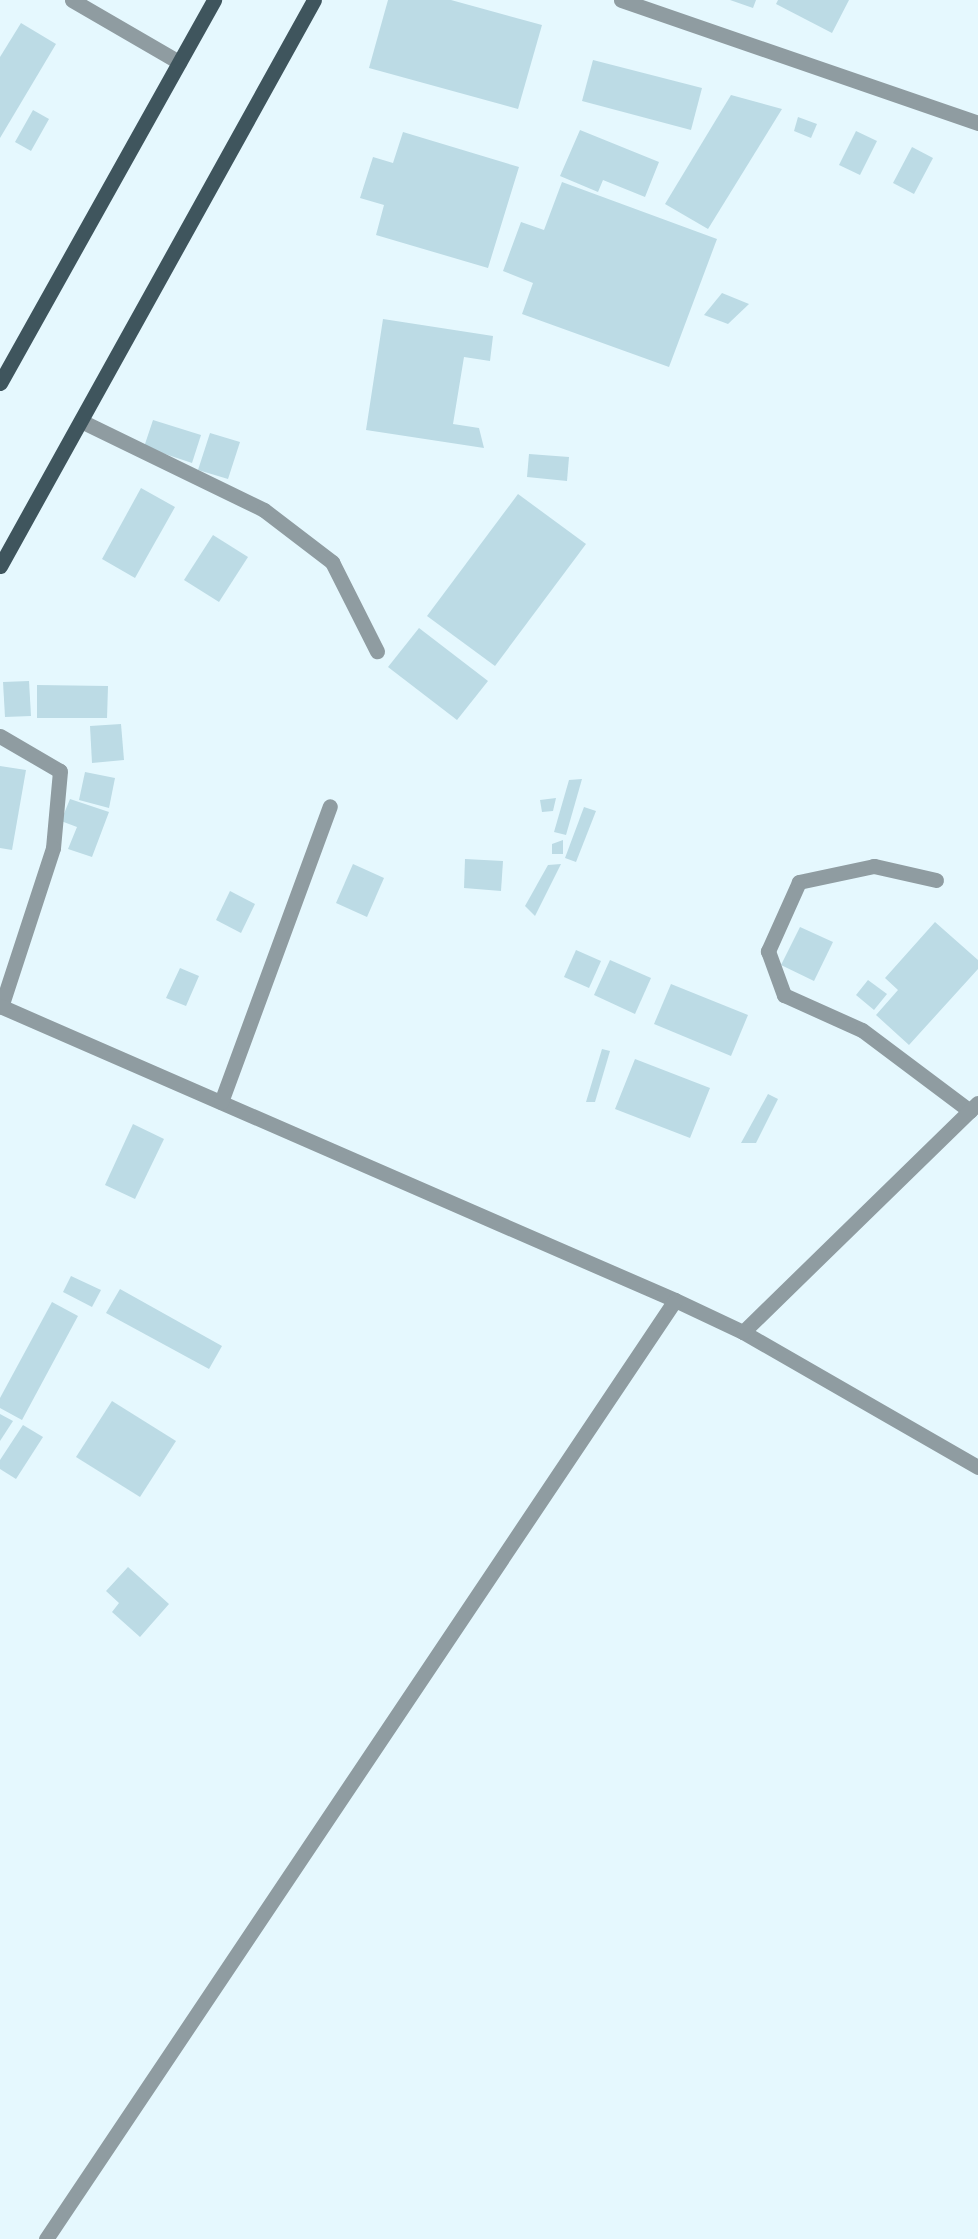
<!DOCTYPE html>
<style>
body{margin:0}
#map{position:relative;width:978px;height:2239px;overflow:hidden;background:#e5f8fe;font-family:Mulish,sans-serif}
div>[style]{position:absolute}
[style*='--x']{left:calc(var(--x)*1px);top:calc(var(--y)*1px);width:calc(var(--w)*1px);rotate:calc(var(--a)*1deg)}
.building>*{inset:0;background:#bcdbe5}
.minor>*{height:15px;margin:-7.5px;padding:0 7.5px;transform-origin:7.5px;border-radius:7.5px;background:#8f9ca1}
.major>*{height:15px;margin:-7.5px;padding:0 7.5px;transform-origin:7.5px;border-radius:7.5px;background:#3f555d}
span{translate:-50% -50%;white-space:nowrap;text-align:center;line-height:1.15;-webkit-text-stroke:5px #e5f8fe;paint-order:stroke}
</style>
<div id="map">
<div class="building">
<i style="clip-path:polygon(388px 0,451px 0,542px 25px,518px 109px,369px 68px)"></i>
<i style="clip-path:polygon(730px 0,756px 0,753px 8px)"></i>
<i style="clip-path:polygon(778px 0,849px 0,832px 33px,776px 4px)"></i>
<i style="clip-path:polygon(21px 23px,56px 44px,0 138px,0 57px)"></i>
<i style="clip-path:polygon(593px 60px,702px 88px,691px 130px,582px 101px)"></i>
<i style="clip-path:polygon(731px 95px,782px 109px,708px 229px,665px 204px)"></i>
<i style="clip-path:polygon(33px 110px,49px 119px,31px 151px,15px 142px)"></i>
<i style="clip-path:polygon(798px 117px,817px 124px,811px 138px,794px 131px)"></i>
<i style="clip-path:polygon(580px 130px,659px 162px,645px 197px,603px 180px,598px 192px,560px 176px)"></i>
<i style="clip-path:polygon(856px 131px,877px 141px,860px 175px,839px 165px)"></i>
<i style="clip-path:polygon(403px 132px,519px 167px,488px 268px,376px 235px,384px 205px,360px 198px,373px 157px,393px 163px)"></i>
<i style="clip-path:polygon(912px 147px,933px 158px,914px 194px,893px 183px)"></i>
<i style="clip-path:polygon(562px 182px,717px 239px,669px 367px,522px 314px,533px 283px,503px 271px,521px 222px,544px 230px)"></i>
<i style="clip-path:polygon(722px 293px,749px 304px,728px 324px,704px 315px)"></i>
<i style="clip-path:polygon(383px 319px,493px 336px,490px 361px,464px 357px,453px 424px,479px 428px,484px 448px,366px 430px)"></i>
<i style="clip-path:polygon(153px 420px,201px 435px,192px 463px,144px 447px)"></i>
<i style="clip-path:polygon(210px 433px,240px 442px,228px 479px,198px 470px)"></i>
<i style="clip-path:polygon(529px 454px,569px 457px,567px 481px,527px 477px)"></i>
<i style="clip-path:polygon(141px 488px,175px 507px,135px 578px,102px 559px)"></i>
<i style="clip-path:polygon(518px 494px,586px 544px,495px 666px,427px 616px)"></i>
<i style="clip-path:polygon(213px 535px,248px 557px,219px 602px,184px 580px)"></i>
<i style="clip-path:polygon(419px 628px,488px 681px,457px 720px,388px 667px)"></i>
<i style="clip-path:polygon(29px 681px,31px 716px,5px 717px,3px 682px)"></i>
<i style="clip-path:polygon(37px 685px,108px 686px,107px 718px,37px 718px)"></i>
<i style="clip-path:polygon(121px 724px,124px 760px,92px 763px,90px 726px)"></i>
<i style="clip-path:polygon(0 766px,26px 770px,12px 850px,0 848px)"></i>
<i style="clip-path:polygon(85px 772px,115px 778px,109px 808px,79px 800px)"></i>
<i style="clip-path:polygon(582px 779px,566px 835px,554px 832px,569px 780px)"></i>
<i style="clip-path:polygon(556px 798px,553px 811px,542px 812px,540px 800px)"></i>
<i style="clip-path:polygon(70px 799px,109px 812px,92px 857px,68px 849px,77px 827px,61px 821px)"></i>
<i style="clip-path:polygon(584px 807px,596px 811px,576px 862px,565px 858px)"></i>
<i style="clip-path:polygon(563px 840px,563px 854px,552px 854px,552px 844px)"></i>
<i style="clip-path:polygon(465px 859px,503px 861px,501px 891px,464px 888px)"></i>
<i style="clip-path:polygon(353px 864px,384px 878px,367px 917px,336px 903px)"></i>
<i style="clip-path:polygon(561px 864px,535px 916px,525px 906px,548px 865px)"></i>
<i style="clip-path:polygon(230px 891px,255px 904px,241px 933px,216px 920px)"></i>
<i style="clip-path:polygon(935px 922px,978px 960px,978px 969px,909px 1045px,876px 1015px,898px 990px,885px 978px)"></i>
<i style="clip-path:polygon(800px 927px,833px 942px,814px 981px,781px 965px)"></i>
<i style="clip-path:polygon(576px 950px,601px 961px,589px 988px,564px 977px)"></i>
<i style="clip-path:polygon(610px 960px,651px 978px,635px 1014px,594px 995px)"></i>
<i style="clip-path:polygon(180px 968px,199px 976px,186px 1006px,166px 998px)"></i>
<i style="clip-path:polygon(868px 980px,887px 994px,874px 1010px,856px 995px)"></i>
<i style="clip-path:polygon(671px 984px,748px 1015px,731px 1056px,654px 1024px)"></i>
<i style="clip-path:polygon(602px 1049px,610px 1051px,595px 1102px,586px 1102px)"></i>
<i style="clip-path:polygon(635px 1059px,710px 1088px,690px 1138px,615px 1109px)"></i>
<i style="clip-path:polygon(768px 1094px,778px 1099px,756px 1143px,741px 1143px)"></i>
<i style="clip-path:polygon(133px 1124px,164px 1139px,135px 1199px,105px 1185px)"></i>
<i style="clip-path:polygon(71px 1276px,101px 1290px,92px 1307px,63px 1292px)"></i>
<i style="clip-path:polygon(120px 1289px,222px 1346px,209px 1369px,106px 1313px)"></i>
<i style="clip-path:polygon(52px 1302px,78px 1316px,22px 1420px,0 1408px,0 1398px)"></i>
<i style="clip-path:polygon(112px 1401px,176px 1441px,140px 1497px,76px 1457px)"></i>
<i style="clip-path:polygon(0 1414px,13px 1421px,0 1441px)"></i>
<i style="clip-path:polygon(23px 1425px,43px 1437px,16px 1479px,0 1469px,0 1460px)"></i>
<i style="clip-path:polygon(128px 1567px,169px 1604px,140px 1637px,112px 1612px,119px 1603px,106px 1591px)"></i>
</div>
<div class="minor">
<i style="--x:72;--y:0;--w:124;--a:30.1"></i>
<i style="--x:621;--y:0;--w:378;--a:19"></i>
<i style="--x:81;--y:421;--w:203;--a:25.9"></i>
<i style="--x:264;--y:510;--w:86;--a:37.4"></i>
<i style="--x:332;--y:562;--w:100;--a:63.2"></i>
<i style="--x:0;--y:736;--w:69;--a:30.3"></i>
<i style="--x:60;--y:771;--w:77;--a:95.2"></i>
<i style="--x:53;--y:848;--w:167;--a:108.1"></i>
<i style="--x:936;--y:880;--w:64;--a:-167.3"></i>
<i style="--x:874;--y:866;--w:77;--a:168"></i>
<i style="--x:799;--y:882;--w:76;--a:114.2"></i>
<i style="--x:768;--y:951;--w:47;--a:70"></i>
<i style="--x:784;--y:995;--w:85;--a:24.2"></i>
<i style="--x:862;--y:1030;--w:135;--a:36.9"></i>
<i style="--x:0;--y:1006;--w:736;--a:23.54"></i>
<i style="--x:675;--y:1300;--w:75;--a:25.2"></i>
<i style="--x:743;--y:1332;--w:271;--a:29.9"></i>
<i style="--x:221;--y:1102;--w:315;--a:-69.8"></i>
<i style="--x:743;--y:1332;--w:328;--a:-44.3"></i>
<i style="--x:46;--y:2239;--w:1130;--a:-56.18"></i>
</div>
<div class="major">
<i style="--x:0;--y:383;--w:439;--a:-60.8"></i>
<i style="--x:0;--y:566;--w:647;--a:-60.98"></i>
</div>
</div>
